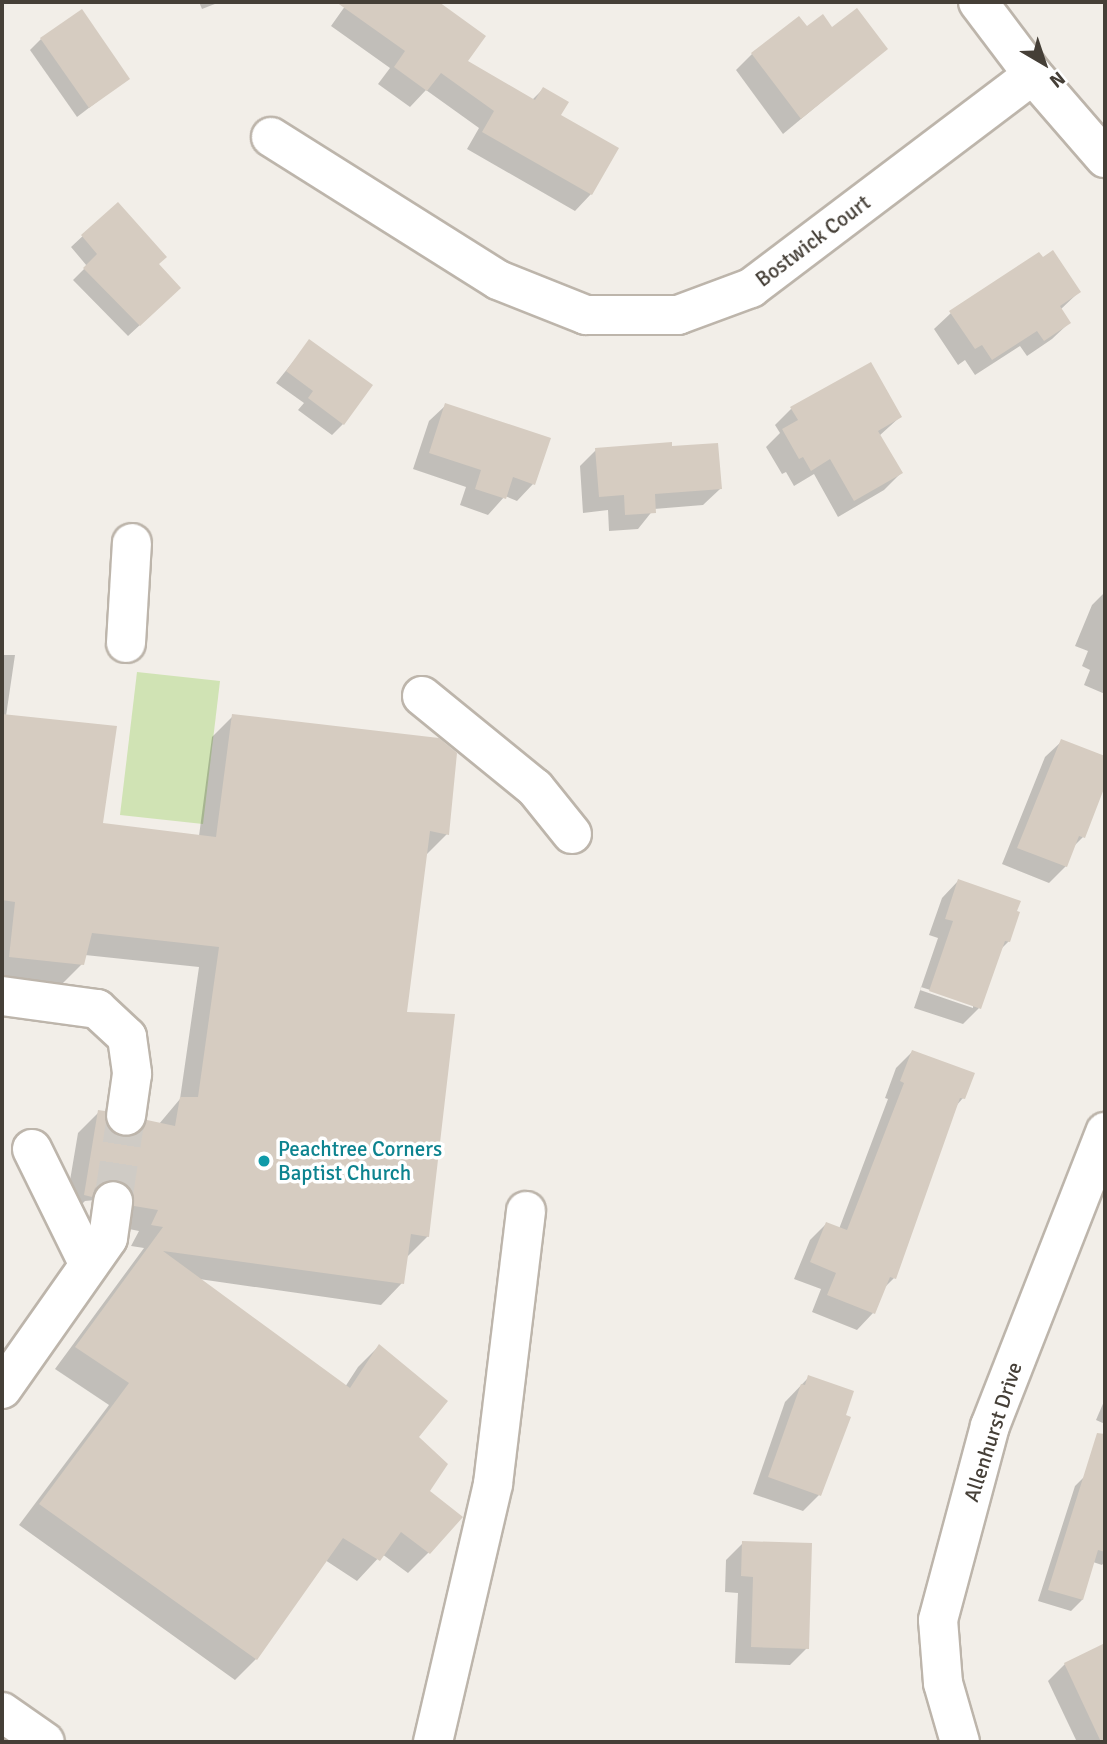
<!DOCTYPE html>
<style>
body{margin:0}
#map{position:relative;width:1107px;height:1744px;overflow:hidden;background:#f2eee8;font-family:Signika,sans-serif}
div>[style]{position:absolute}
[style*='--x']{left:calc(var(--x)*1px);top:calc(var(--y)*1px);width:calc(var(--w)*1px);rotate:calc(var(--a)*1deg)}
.green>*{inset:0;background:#d0e3b4}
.shadow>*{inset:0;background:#0003}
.building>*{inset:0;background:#d6ccc1}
.minor-tunnel>*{height:38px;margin-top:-19px;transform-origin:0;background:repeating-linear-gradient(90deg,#cfcbc5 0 38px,transparent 0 57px)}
.roads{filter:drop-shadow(2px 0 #bdb5ab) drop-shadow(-2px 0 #bdb5ab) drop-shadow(0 2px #bdb5ab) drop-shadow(0 -2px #bdb5ab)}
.minor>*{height:38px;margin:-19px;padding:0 19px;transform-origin:19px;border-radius:19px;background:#fff}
.dots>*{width:19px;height:19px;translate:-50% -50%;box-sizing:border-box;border:4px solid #fff;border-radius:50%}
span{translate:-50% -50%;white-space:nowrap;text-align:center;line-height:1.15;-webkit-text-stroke:7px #fff;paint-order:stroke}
.street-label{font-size:21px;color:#453f37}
.culture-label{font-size:21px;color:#0d838f}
.left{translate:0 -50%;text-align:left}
.frame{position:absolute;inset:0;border:4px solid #453f37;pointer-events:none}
.north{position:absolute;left:1009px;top:28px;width:70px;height:70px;-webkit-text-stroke:5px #fff;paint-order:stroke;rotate:141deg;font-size:19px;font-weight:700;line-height:28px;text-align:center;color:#453f37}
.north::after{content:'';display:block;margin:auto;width:24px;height:32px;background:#453f37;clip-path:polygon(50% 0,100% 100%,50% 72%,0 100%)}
</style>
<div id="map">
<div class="green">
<i style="clip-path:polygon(137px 672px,220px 681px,203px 824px,120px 815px)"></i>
</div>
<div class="shadow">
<i style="clip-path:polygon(199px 2px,220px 2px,202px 9px)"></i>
<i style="clip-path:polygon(348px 2px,421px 2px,430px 9px,436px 2px,484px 36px,465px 62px,532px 100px,543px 89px,559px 116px,591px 194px,575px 211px,467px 149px,479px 128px,426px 90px,410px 107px,378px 84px,390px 68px,331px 26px)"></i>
<i style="clip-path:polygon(806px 28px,832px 29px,885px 49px,783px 134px,736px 70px,752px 54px)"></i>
<i style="clip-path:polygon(41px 39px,128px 78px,77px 117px,30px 50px)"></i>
<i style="clip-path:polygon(117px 204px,157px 264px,168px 299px,128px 336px,73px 280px,87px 266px,71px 247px)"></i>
<i style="clip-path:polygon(1042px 260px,1079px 292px,1060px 310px,1069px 323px,1052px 339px,1027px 356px,1020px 346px,975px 375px,965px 360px,958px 365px,934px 329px,951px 313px)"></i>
<i style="clip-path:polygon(309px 342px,343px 424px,332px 435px,298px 410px,304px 403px,276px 383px)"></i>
<i style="clip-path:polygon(446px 405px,533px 484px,517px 501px,505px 496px,488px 515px,460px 505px,466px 487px,413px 469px,429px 421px)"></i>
<i style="clip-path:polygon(791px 409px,900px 417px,879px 436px,901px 473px,884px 490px,838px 517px,814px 474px,794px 486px,786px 472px,782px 474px,766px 447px,780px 433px,775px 425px)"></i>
<i style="clip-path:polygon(596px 450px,720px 489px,703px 505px,654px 509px,638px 529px,609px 531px,608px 510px,583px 513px,580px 466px)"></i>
<i style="clip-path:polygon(1105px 592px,1105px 694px,1084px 685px,1090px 670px,1082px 666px,1088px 651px,1075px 646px,1092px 605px)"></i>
<i style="clip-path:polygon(2px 655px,15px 655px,6px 716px,101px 825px,199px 836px,212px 737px,233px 716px,447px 834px,425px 856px,405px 1013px,428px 1236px,406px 1258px,402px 1283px,381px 1305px,199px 1279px,345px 1387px,358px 1367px,379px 1346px,416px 1437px,428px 1492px,429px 1552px,408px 1573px,382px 1554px,357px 1581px,325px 1560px,256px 1659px,235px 1680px,19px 1525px,109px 1405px,55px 1369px,144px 1248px,131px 1246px,139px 1231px,114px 1226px,95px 1200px,85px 1201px,69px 1217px,64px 1216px,78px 1133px,99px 1112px,112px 1135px,131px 1138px,148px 1122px,159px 1124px,180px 1099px,199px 967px,85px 955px,82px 964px,61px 985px,2px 979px)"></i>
<i style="clip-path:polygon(1062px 741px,1105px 758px,1105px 782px,1083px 837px,1073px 847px,1066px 866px,1049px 883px,1002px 864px,1045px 757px)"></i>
<i style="clip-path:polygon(evenodd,958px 881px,1009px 941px,1000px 950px,979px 1008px,963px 1024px,914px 1008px,938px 938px,929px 935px,942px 898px,958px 881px,921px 987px,973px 1004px,973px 1008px,920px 990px,921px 987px)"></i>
<i style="clip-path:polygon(912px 1052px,963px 1098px,956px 1106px,894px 1278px,883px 1289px,873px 1313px,857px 1330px,812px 1312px,821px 1289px,794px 1279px,810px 1240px,826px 1224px,839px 1229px,888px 1099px,885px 1098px,896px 1068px)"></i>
<i style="clip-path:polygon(809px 1377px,819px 1495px,803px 1511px,753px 1494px,785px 1402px)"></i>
<i style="clip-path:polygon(1105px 1399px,1105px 1424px,1096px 1420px)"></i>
<i style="clip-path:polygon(1086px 1475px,1105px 1481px,1105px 1561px,1102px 1565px,1093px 1562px,1082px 1600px,1071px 1611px,1038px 1601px,1075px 1486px)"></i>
<i style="clip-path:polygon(743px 1543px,807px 1648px,790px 1665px,735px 1663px,738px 1593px,725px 1592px,726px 1560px)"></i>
<i style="clip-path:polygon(1105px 1645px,1105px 1742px,1077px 1742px,1048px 1681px,1065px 1664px)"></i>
</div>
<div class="building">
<i style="clip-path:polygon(336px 2px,439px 2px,486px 36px,468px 61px,535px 100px,543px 87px,569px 102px,561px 115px,619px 148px,592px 195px,482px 132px,494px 111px,441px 73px,427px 91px,394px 67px,405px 51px)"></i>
<i style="clip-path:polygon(857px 8px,888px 49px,801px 119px,751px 53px,799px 16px,807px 26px,823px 14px,832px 27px)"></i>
<i style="clip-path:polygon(82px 9px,130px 79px,89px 108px,40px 38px)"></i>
<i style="clip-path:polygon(118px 202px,167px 257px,159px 264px,181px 288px,140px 326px,83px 268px,97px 254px,81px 235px)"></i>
<i style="clip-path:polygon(1053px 250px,1081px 292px,1060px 306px,1071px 323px,1044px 341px,1037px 331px,992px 360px,982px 345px,975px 349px,949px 311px,1039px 252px,1043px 257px)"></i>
<i style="clip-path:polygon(309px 339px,373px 385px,344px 425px,308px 398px,313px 391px,286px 371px)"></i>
<i style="clip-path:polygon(871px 362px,902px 417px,878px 431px,903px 473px,854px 501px,830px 459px,811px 471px,803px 457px,799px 459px,782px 429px,798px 420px,790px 407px)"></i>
<i style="clip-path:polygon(445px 403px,551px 438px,535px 485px,513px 477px,506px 499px,475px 489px,481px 470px,429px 453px)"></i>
<i style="clip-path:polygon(672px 442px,672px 446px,718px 443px,722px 489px,655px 494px,656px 513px,625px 515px,624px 495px,599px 497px,595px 448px)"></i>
<i style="clip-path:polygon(2px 714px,117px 726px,103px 823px,216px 837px,232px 714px,439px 738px,457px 753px,449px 835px,430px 831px,407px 1012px,455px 1014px,429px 1237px,411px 1234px,404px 1284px,163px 1251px,350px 1388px,379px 1344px,448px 1401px,419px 1437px,448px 1464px,430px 1491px,463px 1517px,430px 1554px,401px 1532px,380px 1561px,343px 1538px,257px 1660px,39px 1504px,129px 1383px,75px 1347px,163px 1227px,151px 1225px,158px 1210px,134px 1206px,133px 1192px,127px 1184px,117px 1180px,104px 1181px,95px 1188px,92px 1197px,84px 1195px,98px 1110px,105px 1111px,106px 1123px,113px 1134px,124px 1138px,133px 1136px,143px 1130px,147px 1120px,175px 1126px,180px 1097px,198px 1097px,219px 947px,92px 933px,84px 965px,9px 957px,15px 902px,2px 900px)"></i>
<i style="clip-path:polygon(1061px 739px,1105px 756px,1105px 786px,1085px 838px,1079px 836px,1067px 867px,1017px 848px)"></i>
<i style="clip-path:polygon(958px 879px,1021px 901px,1017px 911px,1020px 912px,1010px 942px,1005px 941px,981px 1009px,929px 991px,953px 921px,945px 919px)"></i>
<i style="clip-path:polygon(912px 1050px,975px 1073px,965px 1099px,960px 1098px,896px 1279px,890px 1277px,875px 1314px,827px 1295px,836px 1273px,810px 1262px,826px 1222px,847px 1230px,904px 1083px,900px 1081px)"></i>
<i style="clip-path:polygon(808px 1375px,854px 1391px,846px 1415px,851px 1417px,821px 1496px,768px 1477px,801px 1384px,805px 1385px)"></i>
<i style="clip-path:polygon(1097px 1433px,1105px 1434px,1105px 1552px,1098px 1550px,1083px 1600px,1048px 1590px)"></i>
<i style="clip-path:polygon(742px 1541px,812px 1543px,809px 1649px,751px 1647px,753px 1577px,741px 1576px)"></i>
<i style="clip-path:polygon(1105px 1643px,1105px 1742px,1101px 1742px,1064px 1663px)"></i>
</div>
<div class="minor-tunnel">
<i style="--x:113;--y:1201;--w:86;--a:-81.3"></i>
</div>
<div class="roads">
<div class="minor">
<i style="--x:978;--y:2;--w:91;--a:53"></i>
<i style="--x:1033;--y:75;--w:110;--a:49.1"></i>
<i style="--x:271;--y:137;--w:268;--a:32.2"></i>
<i style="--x:498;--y:280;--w:95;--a:21.7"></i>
<i style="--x:586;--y:315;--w:92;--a:0"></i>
<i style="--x:678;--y:315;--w:78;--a:-20.3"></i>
<i style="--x:751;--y:288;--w:353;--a:-37.1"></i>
<i style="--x:126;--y:643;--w:100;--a:-86.6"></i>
<i style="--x:422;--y:696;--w:146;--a:39.2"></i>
<i style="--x:535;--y:788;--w:59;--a:51.2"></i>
<i style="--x:2;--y:996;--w:96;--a:7.8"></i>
<i style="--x:97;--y:1009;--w:41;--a:43"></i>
<i style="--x:127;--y:1037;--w:37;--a:82"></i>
<i style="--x:132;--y:1074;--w:42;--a:98.1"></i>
<i style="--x:32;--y:1149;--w:129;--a:63.8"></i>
<i style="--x:2;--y:1389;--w:184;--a:-54.9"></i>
<i style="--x:108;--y:1238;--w:37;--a:-82"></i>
<i style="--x:2;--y:1712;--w:52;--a:34.9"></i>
<i style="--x:433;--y:1742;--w:265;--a:-76.9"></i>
<i style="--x:493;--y:1484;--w:275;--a:-83.1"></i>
<i style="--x:960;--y:1742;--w:61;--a:-106.1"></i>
<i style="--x:943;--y:1683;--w:63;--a:-94.5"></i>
<i style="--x:938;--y:1620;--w:201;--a:-75"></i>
<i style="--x:990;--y:1426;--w:316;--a:-68.6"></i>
</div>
</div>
<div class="dots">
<i style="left:264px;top:1161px;background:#0f9aa8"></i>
</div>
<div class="street-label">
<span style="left:813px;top:241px;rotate:-37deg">Bostwick Court</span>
<span style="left:993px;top:1432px;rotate:-72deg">Allenhurst Drive</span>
</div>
<div class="culture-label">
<span class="left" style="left:278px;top:1161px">Peachtree Corners<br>Baptist Church</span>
</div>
<div class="frame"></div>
<div class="north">N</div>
</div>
